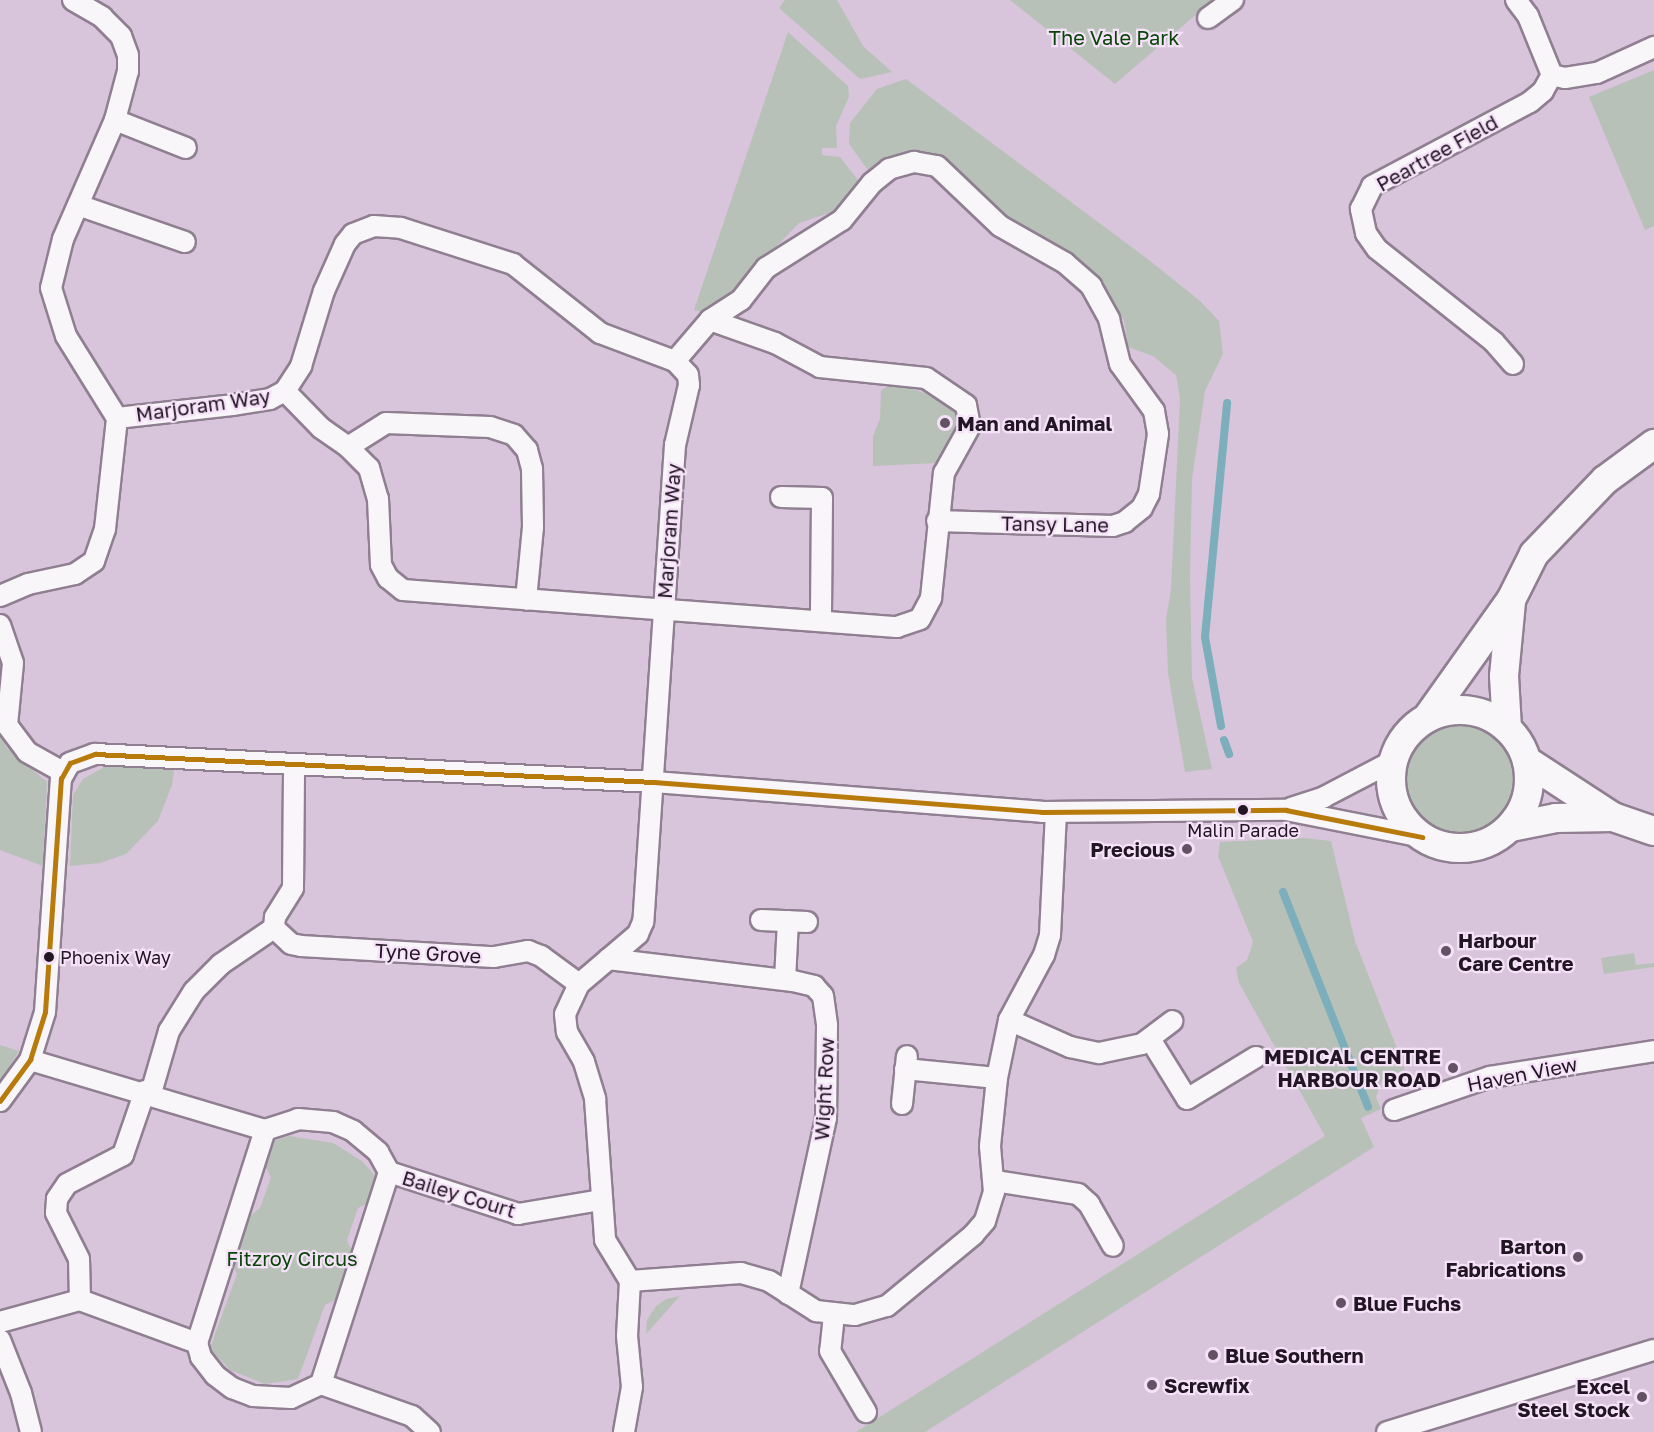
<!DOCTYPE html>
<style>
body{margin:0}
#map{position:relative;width:1654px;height:1432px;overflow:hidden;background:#d8c4db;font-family:"Golos Text",sans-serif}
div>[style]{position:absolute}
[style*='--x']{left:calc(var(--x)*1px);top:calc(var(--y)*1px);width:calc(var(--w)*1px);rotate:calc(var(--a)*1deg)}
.green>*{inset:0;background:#b8c1b8}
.round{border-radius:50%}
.stream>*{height:8px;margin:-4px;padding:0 4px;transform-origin:4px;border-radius:4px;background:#7cafbb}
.roads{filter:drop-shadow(2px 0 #8f7f91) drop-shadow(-2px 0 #8f7f91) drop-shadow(0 2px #8f7f91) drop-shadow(0 -2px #8f7f91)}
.street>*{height:20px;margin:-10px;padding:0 10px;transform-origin:10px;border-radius:10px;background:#f9f6fa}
.secondary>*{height:28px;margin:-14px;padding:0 14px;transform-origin:14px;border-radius:14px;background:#f9f6fa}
.secondary>.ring{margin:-14px;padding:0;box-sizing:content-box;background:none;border:28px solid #f9f6fa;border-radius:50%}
.bus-1>*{height:4.5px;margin:-2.25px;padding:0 2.25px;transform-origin:2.25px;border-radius:2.25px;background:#b77a0b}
.dots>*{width:16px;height:16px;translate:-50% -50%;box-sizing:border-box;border:3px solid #f6e2f8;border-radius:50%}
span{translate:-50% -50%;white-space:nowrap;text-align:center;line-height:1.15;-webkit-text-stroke:4.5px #f6e2f8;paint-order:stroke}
.bus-label{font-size:18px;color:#221524}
.left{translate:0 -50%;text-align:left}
.park-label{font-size:20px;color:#074606}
.street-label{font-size:20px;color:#221524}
.poi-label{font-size:20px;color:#221524;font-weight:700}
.right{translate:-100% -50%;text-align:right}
</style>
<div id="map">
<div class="green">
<i style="clip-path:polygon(785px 0,837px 0,863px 46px,892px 72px,860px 79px,779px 8px)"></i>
<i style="clip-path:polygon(1010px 0,1213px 0,1115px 84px)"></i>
<i style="clip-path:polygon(788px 32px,848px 86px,849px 97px,836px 126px,837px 148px,822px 148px,822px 155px,840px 157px,861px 184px,832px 212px,799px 223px,743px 281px,728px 303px,703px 312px,694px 310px)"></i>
<i style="clip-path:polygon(1654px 70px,1654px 226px,1645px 230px,1589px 97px)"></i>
<i style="clip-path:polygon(906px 79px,1149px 260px,1200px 301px,1219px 321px,1223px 354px,1205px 391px,1192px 479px,1190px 577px,1192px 678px,1212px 769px,1185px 772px,1168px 673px,1166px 620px,1171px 589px,1180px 399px,1176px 375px,1153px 356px,1128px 347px,1124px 320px,1084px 265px,1010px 222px,939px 157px,909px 151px,870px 173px,849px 144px,850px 123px,877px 89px)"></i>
<i style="clip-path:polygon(894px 383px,940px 398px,963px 421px,937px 463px,873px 466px,873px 436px,880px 419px,881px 390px)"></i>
<i class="round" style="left:1406px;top:725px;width:108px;height:108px"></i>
<i style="clip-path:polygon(0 735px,7px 748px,47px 782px,43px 866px,0 850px)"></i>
<i style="clip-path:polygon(106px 766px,174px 770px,172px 785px,158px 821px,126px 854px,100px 863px,70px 866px,73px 795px,83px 779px)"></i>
<i style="clip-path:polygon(1304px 838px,1331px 841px,1355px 941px,1405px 1069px,1382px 1080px,1376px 1097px,1381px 1109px,1361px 1118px,1374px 1147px,925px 1432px,856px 1432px,1325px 1136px,1239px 983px,1236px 968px,1247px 960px,1253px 942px,1218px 856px,1220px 842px)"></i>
<i style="clip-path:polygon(1634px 953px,1636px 965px,1654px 963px,1654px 967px,1604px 974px,1601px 958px)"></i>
<i style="clip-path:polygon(0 1045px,19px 1051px,0 1082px)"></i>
<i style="clip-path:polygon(289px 1136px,333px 1143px,362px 1161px,377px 1178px,369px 1203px,358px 1208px,347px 1240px,353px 1254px,337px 1299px,325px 1305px,298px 1379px,265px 1384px,230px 1370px,210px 1348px,237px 1274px,231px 1262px,246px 1219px,260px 1208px,271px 1177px,265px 1166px,274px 1141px)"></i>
<i style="clip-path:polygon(680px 1296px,646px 1334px,647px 1320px,656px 1306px,666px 1299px)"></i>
</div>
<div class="stream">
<i style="--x:1221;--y:726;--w:90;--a:-100.2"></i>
<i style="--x:1205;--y:637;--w:235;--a:-84.6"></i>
<i style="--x:1224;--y:740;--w:15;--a:70"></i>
<i style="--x:1283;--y:892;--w:231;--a:68.4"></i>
</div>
<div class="roads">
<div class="street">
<i style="--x:73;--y:0;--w:34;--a:30"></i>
<i style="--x:102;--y:17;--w:27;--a:45"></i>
<i style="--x:121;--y:36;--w:20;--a:70"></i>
<i style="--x:128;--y:55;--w:16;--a:90"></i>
<i style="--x:128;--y:71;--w:51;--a:104.9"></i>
<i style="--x:115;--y:120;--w:130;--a:113.6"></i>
<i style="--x:63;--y:239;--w:50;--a:103.8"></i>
<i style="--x:51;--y:288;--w:50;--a:72.6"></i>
<i style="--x:66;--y:336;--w:97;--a:58.1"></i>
<i style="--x:1516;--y:0;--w:20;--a:53"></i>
<i style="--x:1528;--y:16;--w:64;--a:67.9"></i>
<i style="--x:1208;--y:18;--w:31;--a:-36"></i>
<i style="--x:1552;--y:75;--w:13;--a:13"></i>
<i style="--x:1565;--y:78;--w:32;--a:-9"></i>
<i style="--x:1597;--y:73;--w:63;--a:-24.5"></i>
<i style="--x:115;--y:120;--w:76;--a:21.5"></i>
<i style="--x:78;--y:205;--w:113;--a:19.1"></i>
<i style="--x:675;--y:361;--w:54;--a:-49.5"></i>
<i style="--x:710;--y:320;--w:37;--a:-33"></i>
<i style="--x:741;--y:300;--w:41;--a:-52"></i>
<i style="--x:766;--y:268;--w:90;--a:-32.3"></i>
<i style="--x:842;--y:220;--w:48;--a:-51"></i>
<i style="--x:872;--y:183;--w:22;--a:-39"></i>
<i style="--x:889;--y:169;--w:26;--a:-16"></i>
<i style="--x:914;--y:162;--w:23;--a:10"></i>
<i style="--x:937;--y:166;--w:87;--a:43.6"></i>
<i style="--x:1000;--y:226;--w:75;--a:29.6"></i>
<i style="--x:1065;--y:263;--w:35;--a:41"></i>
<i style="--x:1091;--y:286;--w:38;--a:61"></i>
<i style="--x:1109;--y:319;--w:46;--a:76.3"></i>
<i style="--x:1120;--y:364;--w:58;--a:54.1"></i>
<i style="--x:1154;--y:411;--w:23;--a:80"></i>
<i style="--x:1158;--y:434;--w:61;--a:98.5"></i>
<i style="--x:1149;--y:494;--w:16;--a:117"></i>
<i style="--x:1142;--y:508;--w:22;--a:141"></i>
<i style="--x:1125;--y:522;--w:13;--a:162"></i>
<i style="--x:1113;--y:526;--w:176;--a:-178.4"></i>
<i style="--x:1513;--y:364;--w:29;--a:-131"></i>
<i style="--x:1494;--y:342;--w:149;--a:-141.5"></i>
<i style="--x:1377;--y:249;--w:19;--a:-125"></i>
<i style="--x:1366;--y:233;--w:25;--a:-102"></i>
<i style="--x:1361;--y:209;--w:25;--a:-64"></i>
<i style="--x:1372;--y:186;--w:179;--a:-28"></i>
<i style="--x:1530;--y:102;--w:17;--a:-40"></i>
<i style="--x:1543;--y:91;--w:18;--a:-61"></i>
<i style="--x:285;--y:391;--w:52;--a:45.8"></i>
<i style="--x:321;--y:428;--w:33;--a:35"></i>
<i style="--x:348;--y:447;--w:30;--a:45"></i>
<i style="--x:369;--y:468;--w:32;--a:74"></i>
<i style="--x:378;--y:499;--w:66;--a:87.4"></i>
<i style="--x:381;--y:565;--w:15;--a:62"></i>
<i style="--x:388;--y:578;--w:19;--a:39"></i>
<i style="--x:403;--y:590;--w:495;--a:4.3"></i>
<i style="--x:897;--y:627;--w:24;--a:-19"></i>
<i style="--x:920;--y:619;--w:24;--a:-62"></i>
<i style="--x:931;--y:598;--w:126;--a:-84.1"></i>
<i style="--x:944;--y:473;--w:54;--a:-61"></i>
<i style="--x:970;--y:426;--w:21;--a:-101"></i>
<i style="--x:966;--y:405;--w:48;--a:-146"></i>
<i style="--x:926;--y:378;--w:107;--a:-174.1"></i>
<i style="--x:820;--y:367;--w:51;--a:-151.9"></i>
<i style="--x:775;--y:343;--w:69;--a:-160.5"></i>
<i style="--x:117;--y:418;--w:116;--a:-6.4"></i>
<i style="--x:232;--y:405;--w:38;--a:-9"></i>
<i style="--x:270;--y:399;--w:17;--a:-28"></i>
<i style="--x:285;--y:391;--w:30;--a:-57"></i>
<i style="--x:301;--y:366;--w:78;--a:-73"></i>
<i style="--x:324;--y:291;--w:51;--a:-65.9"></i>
<i style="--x:345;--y:244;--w:13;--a:-51"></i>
<i style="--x:353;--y:234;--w:22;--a:-21"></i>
<i style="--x:374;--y:226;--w:27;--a:4"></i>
<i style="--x:401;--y:228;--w:118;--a:17.8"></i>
<i style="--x:513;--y:264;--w:111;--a:38.4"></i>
<i style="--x:600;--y:333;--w:80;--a:20.5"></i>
<i style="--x:675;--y:361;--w:19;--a:47"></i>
<i style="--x:688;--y:375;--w:10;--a:84"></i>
<i style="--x:689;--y:385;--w:62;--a:103.1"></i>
<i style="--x:675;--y:445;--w:478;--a:93.8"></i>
<i style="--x:643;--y:922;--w:13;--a:113"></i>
<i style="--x:638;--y:934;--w:77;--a:139.7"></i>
<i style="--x:579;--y:984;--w:33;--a:115"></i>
<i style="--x:565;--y:1014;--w:18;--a:84"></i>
<i style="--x:567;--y:1032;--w:34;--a:60"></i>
<i style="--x:584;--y:1062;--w:39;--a:73"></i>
<i style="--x:595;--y:1099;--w:141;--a:85.9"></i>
<i style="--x:605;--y:1240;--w:48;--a:58.6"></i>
<i style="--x:630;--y:1281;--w:55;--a:93.1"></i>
<i style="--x:627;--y:1336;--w:51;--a:84.4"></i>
<i style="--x:632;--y:1387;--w:46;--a:100.1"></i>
<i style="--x:348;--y:447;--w:45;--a:-32.3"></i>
<i style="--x:386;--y:423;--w:104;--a:2.2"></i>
<i style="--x:490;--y:427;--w:25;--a:18"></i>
<i style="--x:514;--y:435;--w:20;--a:49"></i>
<i style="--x:527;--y:450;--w:20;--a:75"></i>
<i style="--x:532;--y:469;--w:58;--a:89"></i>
<i style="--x:533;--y:527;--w:73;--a:95.5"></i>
<i style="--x:781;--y:497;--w:41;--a:1.4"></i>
<i style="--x:822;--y:498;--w:122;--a:90.5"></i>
<i style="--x:0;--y:596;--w:30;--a:-23"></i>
<i style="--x:28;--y:584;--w:48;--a:-12"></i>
<i style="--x:75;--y:574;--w:23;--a:-34"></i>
<i style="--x:94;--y:561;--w:34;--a:-71"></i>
<i style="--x:105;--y:529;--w:112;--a:-83.8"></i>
<i style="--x:0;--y:625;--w:40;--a:71.1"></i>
<i style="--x:13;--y:663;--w:62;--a:95.5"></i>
<i style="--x:7;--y:725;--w:34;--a:53"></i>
<i style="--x:27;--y:752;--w:41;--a:29.1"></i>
<i style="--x:1291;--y:808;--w:35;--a:-18"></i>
<i style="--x:1324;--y:797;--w:78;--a:-27.6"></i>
<i style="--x:761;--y:920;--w:46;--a:2.5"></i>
<i style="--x:274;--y:928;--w:23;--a:43"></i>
<i style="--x:291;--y:944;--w:10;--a:11"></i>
<i style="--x:301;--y:946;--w:193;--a:3.3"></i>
<i style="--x:494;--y:957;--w:35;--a:-10"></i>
<i style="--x:528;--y:951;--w:14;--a:21"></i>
<i style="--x:541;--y:956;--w:47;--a:36.4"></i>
<i style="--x:274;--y:928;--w:11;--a:-85"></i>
<i style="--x:275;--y:917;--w:34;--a:-58"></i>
<i style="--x:293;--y:888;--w:124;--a:-89.5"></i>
<i style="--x:608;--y:959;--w:186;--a:6.8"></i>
<i style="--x:793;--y:981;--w:22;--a:13"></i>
<i style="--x:814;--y:986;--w:13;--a:48"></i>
<i style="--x:823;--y:996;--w:30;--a:82"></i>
<i style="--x:827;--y:1026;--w:92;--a:90.6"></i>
<i style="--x:826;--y:1118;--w:180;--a:102.2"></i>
<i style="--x:785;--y:980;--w:59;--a:-87.1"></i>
<i style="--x:1009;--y:1020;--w:67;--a:23.9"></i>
<i style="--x:1070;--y:1047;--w:30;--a:12"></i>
<i style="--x:1099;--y:1053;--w:44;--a:-11.8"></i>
<i style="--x:1142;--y:1044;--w:38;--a:-37"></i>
<i style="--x:1150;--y:1039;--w:70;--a:58.3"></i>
<i style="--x:1187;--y:1099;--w:81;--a:-31.3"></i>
<i style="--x:30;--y:1060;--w:245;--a:16.6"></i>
<i style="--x:905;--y:1069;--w:92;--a:5.6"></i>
<i style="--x:145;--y:1091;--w:68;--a:109"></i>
<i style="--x:123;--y:1155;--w:63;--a:152.6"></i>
<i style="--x:67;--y:1184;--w:18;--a:124"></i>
<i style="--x:57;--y:1199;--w:14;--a:94"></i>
<i style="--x:56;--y:1213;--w:51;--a:63.4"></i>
<i style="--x:79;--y:1259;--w:41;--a:88.6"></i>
<i style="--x:80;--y:1300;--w:125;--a:20.2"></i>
<i style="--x:151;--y:1093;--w:65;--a:-73.8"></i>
<i style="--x:169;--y:1031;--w:47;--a:-58"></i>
<i style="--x:194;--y:991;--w:38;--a:-45"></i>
<i style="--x:221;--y:964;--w:64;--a:-34.2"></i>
<i style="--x:0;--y:1101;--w:51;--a:-53.8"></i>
<i style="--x:30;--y:1060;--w:50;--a:-72.6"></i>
<i style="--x:45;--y:1012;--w:234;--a:-86.1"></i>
<i style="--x:61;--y:779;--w:18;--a:-61"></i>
<i style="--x:70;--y:763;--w:27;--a:-20"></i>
<i style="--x:95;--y:754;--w:560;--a:2.87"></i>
<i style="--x:654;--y:782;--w:389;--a:4.4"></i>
<i style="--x:1042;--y:812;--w:244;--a:-0.5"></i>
<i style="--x:1286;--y:810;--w:139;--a:11.2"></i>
<i style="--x:902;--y:1104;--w:48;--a:-84.1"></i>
<i style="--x:1394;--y:1110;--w:102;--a:-19"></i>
<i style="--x:1490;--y:1077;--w:166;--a:-9"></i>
<i style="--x:298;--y:1119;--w:35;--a:5"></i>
<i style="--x:333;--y:1122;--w:22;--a:24"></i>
<i style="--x:353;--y:1131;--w:33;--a:40"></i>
<i style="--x:378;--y:1152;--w:23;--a:61"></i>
<i style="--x:389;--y:1172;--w:223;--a:107.8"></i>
<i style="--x:321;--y:1384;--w:33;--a:155"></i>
<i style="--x:291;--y:1398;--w:38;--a:-177"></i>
<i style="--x:253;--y:1396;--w:22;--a:-159"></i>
<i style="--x:232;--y:1388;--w:21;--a:-143"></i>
<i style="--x:215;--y:1375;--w:23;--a:-128"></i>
<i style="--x:201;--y:1357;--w:15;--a:-106"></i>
<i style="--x:197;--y:1343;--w:224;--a:-72.3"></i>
<i style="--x:265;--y:1130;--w:35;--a:-18"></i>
<i style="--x:389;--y:1172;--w:136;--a:18"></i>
<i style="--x:518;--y:1214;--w:84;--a:-9.6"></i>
<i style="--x:995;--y:1181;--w:84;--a:8.9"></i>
<i style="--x:1078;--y:1194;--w:15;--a:42"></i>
<i style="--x:1089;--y:1204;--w:48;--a:60.3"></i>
<i style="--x:630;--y:1281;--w:111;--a:-4.1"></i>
<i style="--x:741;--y:1273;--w:29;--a:16"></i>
<i style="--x:769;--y:1281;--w:56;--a:32.6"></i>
<i style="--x:816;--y:1311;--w:39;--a:6"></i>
<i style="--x:855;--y:1315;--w:33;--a:-16"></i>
<i style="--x:887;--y:1306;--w:112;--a:-39.5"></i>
<i style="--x:973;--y:1235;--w:18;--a:-49"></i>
<i style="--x:985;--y:1221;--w:30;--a:-73"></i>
<i style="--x:994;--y:1192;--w:46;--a:-95"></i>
<i style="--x:990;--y:1146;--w:68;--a:-84.1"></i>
<i style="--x:997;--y:1078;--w:59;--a:-78.3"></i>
<i style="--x:1009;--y:1020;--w:74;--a:-61.7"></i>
<i style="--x:1044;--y:955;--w:21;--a:-73"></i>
<i style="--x:1050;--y:935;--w:123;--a:-87.2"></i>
<i style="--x:834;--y:1315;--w:36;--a:96"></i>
<i style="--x:830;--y:1351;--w:71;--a:59.5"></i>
<i style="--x:0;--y:1322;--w:83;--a:-15.4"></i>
<i style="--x:0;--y:1340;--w:57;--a:68.4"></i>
<i style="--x:21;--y:1393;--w:40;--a:75.6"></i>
<i style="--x:321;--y:1384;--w:96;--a:19.4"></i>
<i style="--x:412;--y:1416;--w:24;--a:42"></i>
<i style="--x:1387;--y:1432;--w:279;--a:-17.1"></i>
</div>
<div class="secondary">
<i class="ring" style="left:1391px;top:710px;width:110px;height:110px"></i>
<i style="--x:1427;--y:718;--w:145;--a:-54.6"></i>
<i style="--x:1511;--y:600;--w:51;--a:-63.4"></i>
<i style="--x:1534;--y:554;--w:103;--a:-46.2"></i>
<i style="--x:1605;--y:480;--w:61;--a:-36.3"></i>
<i style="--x:1507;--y:728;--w:52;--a:-93.3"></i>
<i style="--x:1504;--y:676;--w:74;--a:-84.6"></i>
<i style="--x:1527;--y:761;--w:103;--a:33.1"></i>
<i style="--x:1613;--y:817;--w:43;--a:18.9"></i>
<i style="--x:1511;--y:827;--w:46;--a:-11.3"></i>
<i style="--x:1556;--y:818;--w:57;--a:-1"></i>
</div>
</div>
<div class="bus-1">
<i style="--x:0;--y:1101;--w:51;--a:-53.8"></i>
<i style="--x:30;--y:1060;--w:50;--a:-72.6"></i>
<i style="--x:45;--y:1012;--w:234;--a:-86.1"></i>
<i style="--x:61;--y:779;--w:18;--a:-61"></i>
<i style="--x:70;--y:763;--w:27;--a:-20"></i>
<i style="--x:95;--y:754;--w:560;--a:2.87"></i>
<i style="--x:654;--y:782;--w:389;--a:4.4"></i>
<i style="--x:1042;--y:812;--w:244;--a:-0.5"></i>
<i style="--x:1286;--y:810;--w:139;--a:11.2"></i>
</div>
<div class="dots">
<i style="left:945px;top:423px;background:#625264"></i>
<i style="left:1243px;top:810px;background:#221524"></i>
<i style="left:1187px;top:849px;background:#625264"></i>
<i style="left:1446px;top:951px;background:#625264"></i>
<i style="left:49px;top:957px;background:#221524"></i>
<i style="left:1453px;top:1068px;background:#625264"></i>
<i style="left:1578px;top:1257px;background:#625264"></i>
<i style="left:1341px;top:1303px;background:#625264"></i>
<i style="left:1213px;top:1355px;background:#625264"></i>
<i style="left:1152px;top:1385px;background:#625264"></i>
<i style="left:1642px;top:1397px;background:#625264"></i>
</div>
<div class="bus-label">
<span style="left:1243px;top:830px">Malin Parade</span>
<span class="left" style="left:60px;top:957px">Phoenix Way</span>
</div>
<div class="park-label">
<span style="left:1114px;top:37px">The Vale Park</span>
<span style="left:292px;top:1258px">Fitzroy Circus</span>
</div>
<div class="street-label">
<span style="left:1437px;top:153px;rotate:-29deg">Peartree Field</span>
<span style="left:203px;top:405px;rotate:-8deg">Marjoram Way</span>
<span style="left:1055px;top:524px;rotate:1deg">Tansy Lane</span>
<span style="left:669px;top:531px;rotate:-86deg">Marjoram Way</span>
<span style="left:428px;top:953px;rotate:3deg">Tyne Grove</span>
<span style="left:1522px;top:1074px;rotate:-11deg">Haven View</span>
<span style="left:824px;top:1089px;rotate:-87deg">Wight Row</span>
<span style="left:459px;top:1194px;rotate:17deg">Bailey Court</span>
</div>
<div class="poi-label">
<span class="left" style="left:957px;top:423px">Man and Animal</span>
<span class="right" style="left:1175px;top:849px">Precious</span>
<span class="left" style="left:1458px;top:952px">Harbour<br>Care Centre</span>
<span class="right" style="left:1441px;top:1068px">MEDICAL CENTRE<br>HARBOUR ROAD</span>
<span class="right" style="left:1566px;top:1258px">Barton<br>Fabrications</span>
<span class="left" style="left:1353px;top:1303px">Blue Fuchs</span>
<span class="left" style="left:1225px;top:1355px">Blue Southern</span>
<span class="left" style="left:1164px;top:1385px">Screwfix</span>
<span class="right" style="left:1630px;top:1398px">Excel<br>Steel Stock</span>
</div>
</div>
